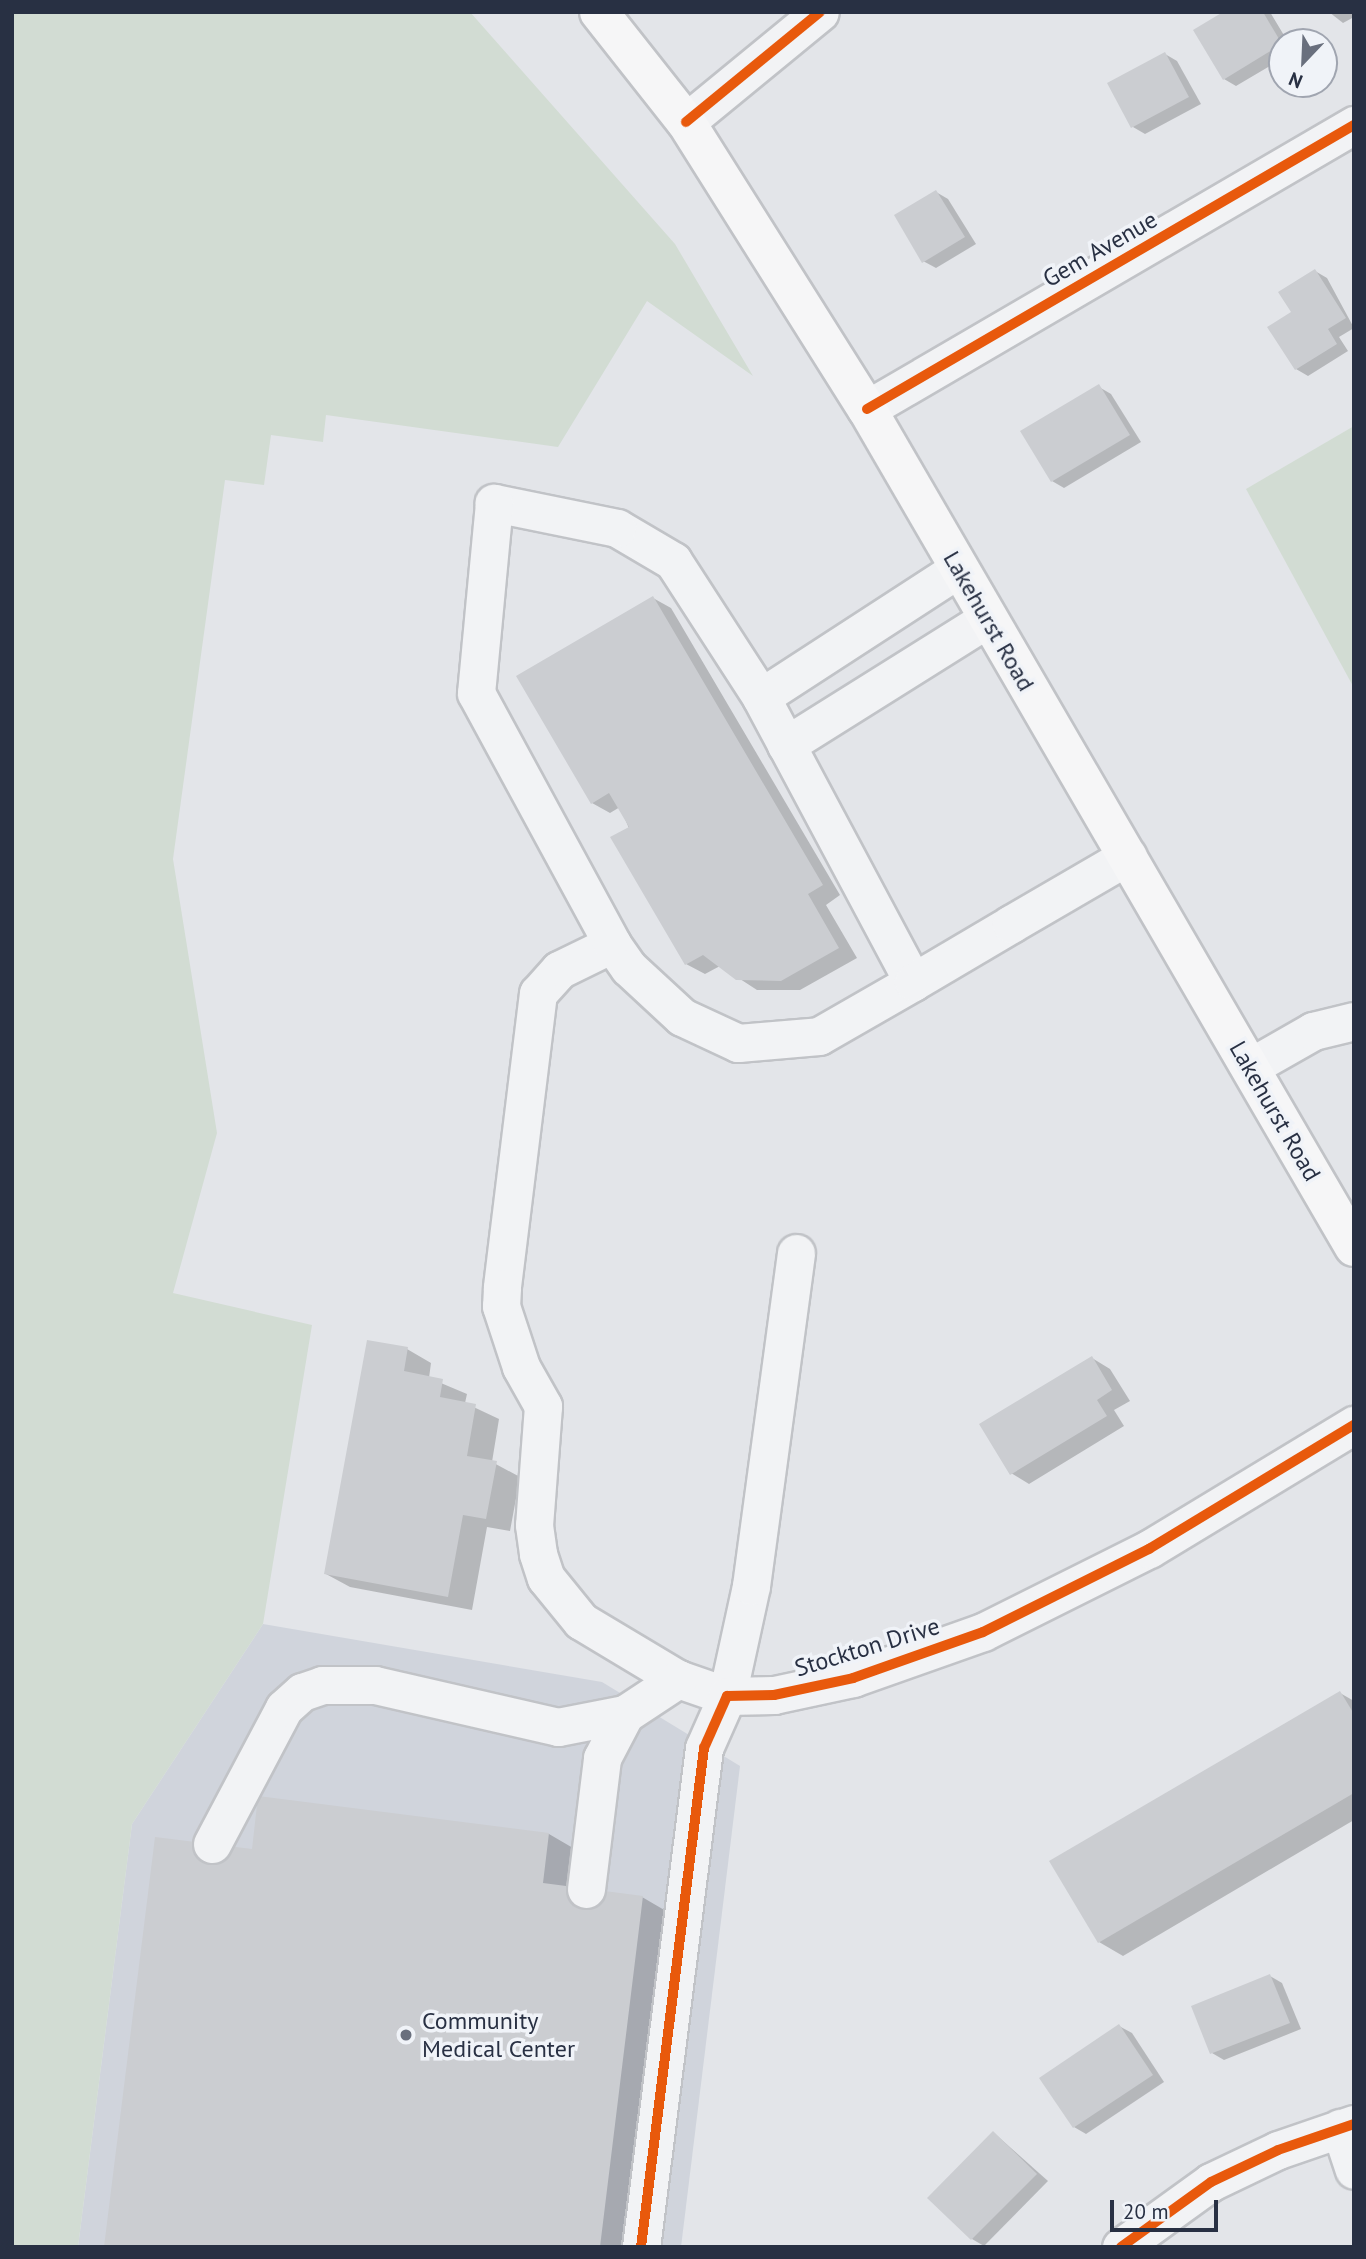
<!DOCTYPE html>
<style>
body{margin:0}
#map{position:relative;width:1366px;height:2259px;overflow:hidden;background:#e3e5e9;font-family:"PT Sans",sans-serif}
div>[style]{position:absolute}
[style*='--x']{left:calc(var(--x)*1px);top:calc(var(--y)*1px);width:calc(var(--w)*1px);rotate:calc(var(--a)*1deg)}
.built>*{inset:0;background:#d0d4dc}
.green>*{inset:0;background:#d2dcd3}
.shadow>*{inset:0;background:#0003}
.building>*{inset:0;background:#cbcdd1}
.roads{filter:drop-shadow(2px 0 #c1c3c7) drop-shadow(-2px 0 #c1c3c7) drop-shadow(0 2px #c1c3c7) drop-shadow(0 -2px #c1c3c7)}
.minor>*{height:37px;margin:-18.5px;padding:0 18.5px;transform-origin:18.5px;border-radius:18.5px;background:#f2f3f5}
.major>*{height:38px;margin:-19px;padding:0 19px;transform-origin:19px;border-radius:19px;background:#f6f6f7}
.cycleway>*{height:10px;margin:-5px;padding:0 5px;transform-origin:5px;border-radius:5px;background:#e8590c}
.dots>*{width:19px;height:19px;translate:-50% -50%;box-sizing:border-box;border:4px solid #f0f3f8;border-radius:50%}
span{translate:-50% -50%;white-space:nowrap;text-align:center;line-height:1.15;-webkit-text-stroke:7px #f0f3f8;paint-order:stroke}
.street-label{font-size:24px;color:#283043}
.poi-label{font-size:24px;color:#283043}
.left{translate:0 -50%;text-align:left}
.frame{position:absolute;inset:0;border:14px solid #283043;pointer-events:none}
.north{position:absolute;left:1268px;top:28px;width:70px;height:70px;box-sizing:border-box;background:#f0f3f8;border:2px solid #a0a5b0;border-radius:50%;rotate:203deg;font-size:19px;font-weight:700;line-height:28px;text-align:center;color:#283043}
.north::after{content:'';display:block;margin:auto;width:24px;height:32px;background:#696f7d;clip-path:polygon(50% 0,100% 100%,50% 72%,0 100%)}
.scale{position:absolute;left:1110px;top:2200px;width:108px;height:32px;box-sizing:border-box;border:4px solid #283043;border-top:0;padding-left:9px;font-size:21px;line-height:24px;white-space:nowrap;color:#283043;-webkit-text-stroke:5px #f0f3f8;paint-order:stroke}
</style>
<div id="map">
<div class="built">
<i style="clip-path:polygon(263px 1624px,602px 1682px,740px 1766px,681px 2247px,78px 2247px,132px 1824px)"></i>
</div>
<div class="green">
<i style="clip-path:polygon(12px 12px,470px 12px,675px 244px,753px 376px,647px 301px,558px 447px,326px 415px,323px 442px,271px 435px,264px 485px,225px 480px,173px 859px,217px 1133px,173px 1293px,312px 1325px,263px 1624px,132px 1824px,78px 2247px,12px 2247px)"></i>
<i style="clip-path:polygon(1354px 426px,1354px 688px,1246px 489px)"></i>
</div>
<div class="shadow">
<i style="clip-path:polygon(1226px 12px,1270px 12px,1288px 42px,1282px 42px,1282px 59px,1236px 86px,1224px 79px)"></i>
<i style="clip-path:polygon(1329px 12px,1354px 12px,1354px 17px,1343px 23px)"></i>
<i style="clip-path:polygon(1165px 54px,1177px 61px,1201px 104px,1145px 134px,1133px 127px)"></i>
<i style="clip-path:polygon(936px 192px,948px 199px,976px 244px,936px 268px,923px 261px)"></i>
<i style="clip-path:polygon(1315px 271px,1327px 278px,1354px 328px,1339px 337px,1348px 351px,1308px 376px,1296px 369px,1293px 313px)"></i>
<i style="clip-path:polygon(1099px 387px,1111px 394px,1141px 442px,1064px 488px,1052px 481px)"></i>
<i style="clip-path:polygon(653px 598px,671px 608px,840px 895px,826px 905px,857px 958px,800px 990px,757px 990px,720px 966px,705px 974px,686px 964px,620px 807px,610px 813px,592px 803px)"></i>
<i style="clip-path:polygon(407px 1349px,431px 1363px,429px 1378px,467px 1394px,465px 1403px,499px 1419px,492px 1462px,520px 1477px,510px 1531px,487px 1527px,472px 1610px,350px 1587px,326px 1574px)"></i>
<i style="clip-path:polygon(1092px 1358px,1110px 1369px,1130px 1401px,1114px 1410px,1124px 1426px,1029px 1484px,1011px 1473px)"></i>
<i style="clip-path:polygon(1340px 1693px,1354px 1701px,1354px 1820px,1123px 1956px,1099px 1942px)"></i>
<i style="clip-path:polygon(549px 1834px,573px 1848px,568px 1888px,642px 1897px,666px 1911px,625px 2247px,106px 2247px,253px 1851px)"></i>
<i style="clip-path:polygon(1270px 1976px,1282px 1983px,1301px 2029px,1224px 2060px,1212px 2053px)"></i>
<i style="clip-path:polygon(1119px 2026px,1132px 2033px,1164px 2082px,1086px 2134px,1074px 2127px)"></i>
<i style="clip-path:polygon(994px 2133px,1048px 2181px,984px 2246px,972px 2239px)"></i>
</div>
<div class="building">
<i style="clip-path:polygon(1223px 12px,1263px 12px,1282px 44px,1223px 80px,1193px 30px)"></i>
<i style="clip-path:polygon(1165px 52px,1189px 97px,1131px 128px,1107px 83px)"></i>
<i style="clip-path:polygon(936px 190px,965px 237px,922px 263px,894px 215px)"></i>
<i style="clip-path:polygon(1315px 269px,1346px 318px,1328px 329px,1337px 344px,1295px 370px,1267px 327px,1291px 312px,1278px 292px)"></i>
<i style="clip-path:polygon(1099px 384px,1130px 435px,1051px 482px,1020px 431px)"></i>
<i style="clip-path:polygon(653px 596px,823px 885px,808px 894px,839px 948px,781px 981px,736px 980px,703px 955px,685px 965px,610px 837px,629px 827px,609px 793px,591px 804px,516px 676px)"></i>
<i style="clip-path:polygon(367px 1340px,408px 1347px,404px 1371px,443px 1379px,440px 1397px,476px 1404px,467px 1456px,497px 1461px,486px 1519px,463px 1515px,448px 1597px,324px 1574px)"></i>
<i style="clip-path:polygon(1092px 1356px,1112px 1390px,1097px 1400px,1107px 1416px,1010px 1475px,979px 1424px)"></i>
<i style="clip-path:polygon(1340px 1691px,1354px 1714px,1354px 1793px,1098px 1943px,1049px 1861px)"></i>
<i style="clip-path:polygon(258px 1796px,549px 1833px,543px 1883px,643px 1896px,600px 2247px,104px 2247px,155px 1837px,252px 1849px)"></i>
<i style="clip-path:polygon(1270px 1974px,1290px 2023px,1210px 2054px,1191px 2006px)"></i>
<i style="clip-path:polygon(1119px 2024px,1153px 2075px,1073px 2128px,1039px 2078px)"></i>
<i style="clip-path:polygon(993px 2131px,1037px 2174px,971px 2240px,927px 2198px)"></i>
</div>
<div class="roads">
<div class="minor">
<i style="--x:686;--y:122;--w:173;--a:-39.4"></i>
<i style="--x:867;--y:409;--w:564;--a:-30.25"></i>
<i style="--x:761;--y:697;--w:235;--a:-33"></i>
<i style="--x:786;--y:745;--w:237;--a:-32.1"></i>
<i style="--x:612;--y:944;--w:59;--a:153.9"></i>
<i style="--x:559;--y:970;--w:31;--a:132"></i>
<i style="--x:538;--y:993;--w:297;--a:97"></i>
<i style="--x:502;--y:1288;--w:18;--a:93"></i>
<i style="--x:501;--y:1306;--w:64;--a:71.8"></i>
<i style="--x:521;--y:1367;--w:45;--a:60.6"></i>
<i style="--x:543;--y:1406;--w:119;--a:94.3"></i>
<i style="--x:534;--y:1525;--w:29;--a:82"></i>
<i style="--x:538;--y:1554;--w:25;--a:72"></i>
<i style="--x:546;--y:1578;--w:55;--a:50.9"></i>
<i style="--x:581;--y:1621;--w:113;--a:30.9"></i>
<i style="--x:678;--y:1679;--w:52;--a:19.1"></i>
<i style="--x:727;--y:1696;--w:113;--a:-77.7"></i>
<i style="--x:751;--y:1586;--w:336;--a:-82.3"></i>
<i style="--x:913;--y:982;--w:323;--a:-118.1"></i>
<i style="--x:761;--y:697;--w:162;--a:-122.9"></i>
<i style="--x:673;--y:561;--w:65;--a:-149.5"></i>
<i style="--x:617;--y:528;--w:126;--a:-168.5"></i>
<i style="--x:494;--y:503;--w:191;--a:95.4"></i>
<i style="--x:476;--y:693;--w:285;--a:61.5"></i>
<i style="--x:612;--y:944;--w:29;--a:55"></i>
<i style="--x:629;--y:968;--w:72;--a:42.8"></i>
<i style="--x:682;--y:1017;--w:62;--a:24.9"></i>
<i style="--x:738;--y:1043;--w:81;--a:-4.9"></i>
<i style="--x:819;--y:1036;--w:108;--a:-29.9"></i>
<i style="--x:913;--y:982;--w:114;--a:-30.6"></i>
<i style="--x:1011;--y:924;--w:135;--a:-30.2"></i>
<i style="--x:1250;--y:1067;--w:73;--a:-29.7"></i>
<i style="--x:1313;--y:1031;--w:42;--a:-13.7"></i>
<i style="--x:212;--y:1844;--w:154;--a:-62.1"></i>
<i style="--x:284;--y:1708;--w:24;--a:-42"></i>
<i style="--x:302;--y:1692;--w:21;--a:-19"></i>
<i style="--x:322;--y:1685;--w:53;--a:0"></i>
<i style="--x:375;--y:1685;--w:188;--a:12.9"></i>
<i style="--x:558;--y:1727;--w:68;--a:-11"></i>
<i style="--x:625;--y:1714;--w:64;--a:-33.4"></i>
<i style="--x:586;--y:1889;--w:132;--a:-83"></i>
<i style="--x:602;--y:1758;--w:50;--a:-62.4"></i>
<i style="--x:1340;--y:2128;--w:44;--a:71.6"></i>
<i style="--x:641;--y:2247;--w:503;--a:-82.8"></i>
<i style="--x:704;--y:1748;--w:57;--a:-66.1"></i>
<i style="--x:727;--y:1696;--w:47;--a:-1.2"></i>
<i style="--x:774;--y:1695;--w:81;--a:-12.1"></i>
<i style="--x:853;--y:1678;--w:138;--a:-19.5"></i>
<i style="--x:983;--y:1632;--w:186;--a:-26.6"></i>
<i style="--x:1149;--y:1549;--w:240;--a:-31.2"></i>
<i style="--x:1121;--y:2247;--w:111;--a:-35.8"></i>
<i style="--x:1211;--y:2182;--w:74;--a:-25.5"></i>
<i style="--x:1278;--y:2150;--w:80;--a:-18.9"></i>
</div>
<div class="major">
<i style="--x:599;--y:12;--w:140;--a:51.7"></i>
<i style="--x:686;--y:122;--w:339;--a:57.8"></i>
<i style="--x:867;--y:409;--w:969;--a:59.84"></i>
</div>
</div>
<div class="cycleway">
<i style="--x:686;--y:122;--w:173;--a:-39.4"></i>
<i style="--x:867;--y:409;--w:564;--a:-30.25"></i>
<i style="--x:641;--y:2247;--w:503;--a:-82.8"></i>
<i style="--x:704;--y:1748;--w:57;--a:-66.1"></i>
<i style="--x:727;--y:1696;--w:47;--a:-1.2"></i>
<i style="--x:774;--y:1695;--w:81;--a:-12.1"></i>
<i style="--x:853;--y:1678;--w:138;--a:-19.5"></i>
<i style="--x:983;--y:1632;--w:186;--a:-26.6"></i>
<i style="--x:1149;--y:1549;--w:240;--a:-31.2"></i>
<i style="--x:1121;--y:2247;--w:111;--a:-35.8"></i>
<i style="--x:1211;--y:2182;--w:74;--a:-25.5"></i>
<i style="--x:1278;--y:2150;--w:80;--a:-18.9"></i>
</div>
<div class="dots">
<i style="left:406px;top:2035px;background:#696f7d"></i>
</div>
<div class="street-label">
<span style="left:1100px;top:249px;rotate:-30deg">Gem Avenue</span>
<span style="left:989px;top:621px;rotate:60deg">Lakehurst Road</span>
<span style="left:1275px;top:1111px;rotate:60deg">Lakehurst Road</span>
<span style="left:867px;top:1647px;rotate:-17deg">Stockton Drive</span>
</div>
<div class="poi-label">
<span class="left" style="left:422px;top:2035px">Community<br>Medical Center</span>
</div>
<div class="frame"></div>
<div class="north">N</div>
<div class="scale">20 m</div>
</div>
